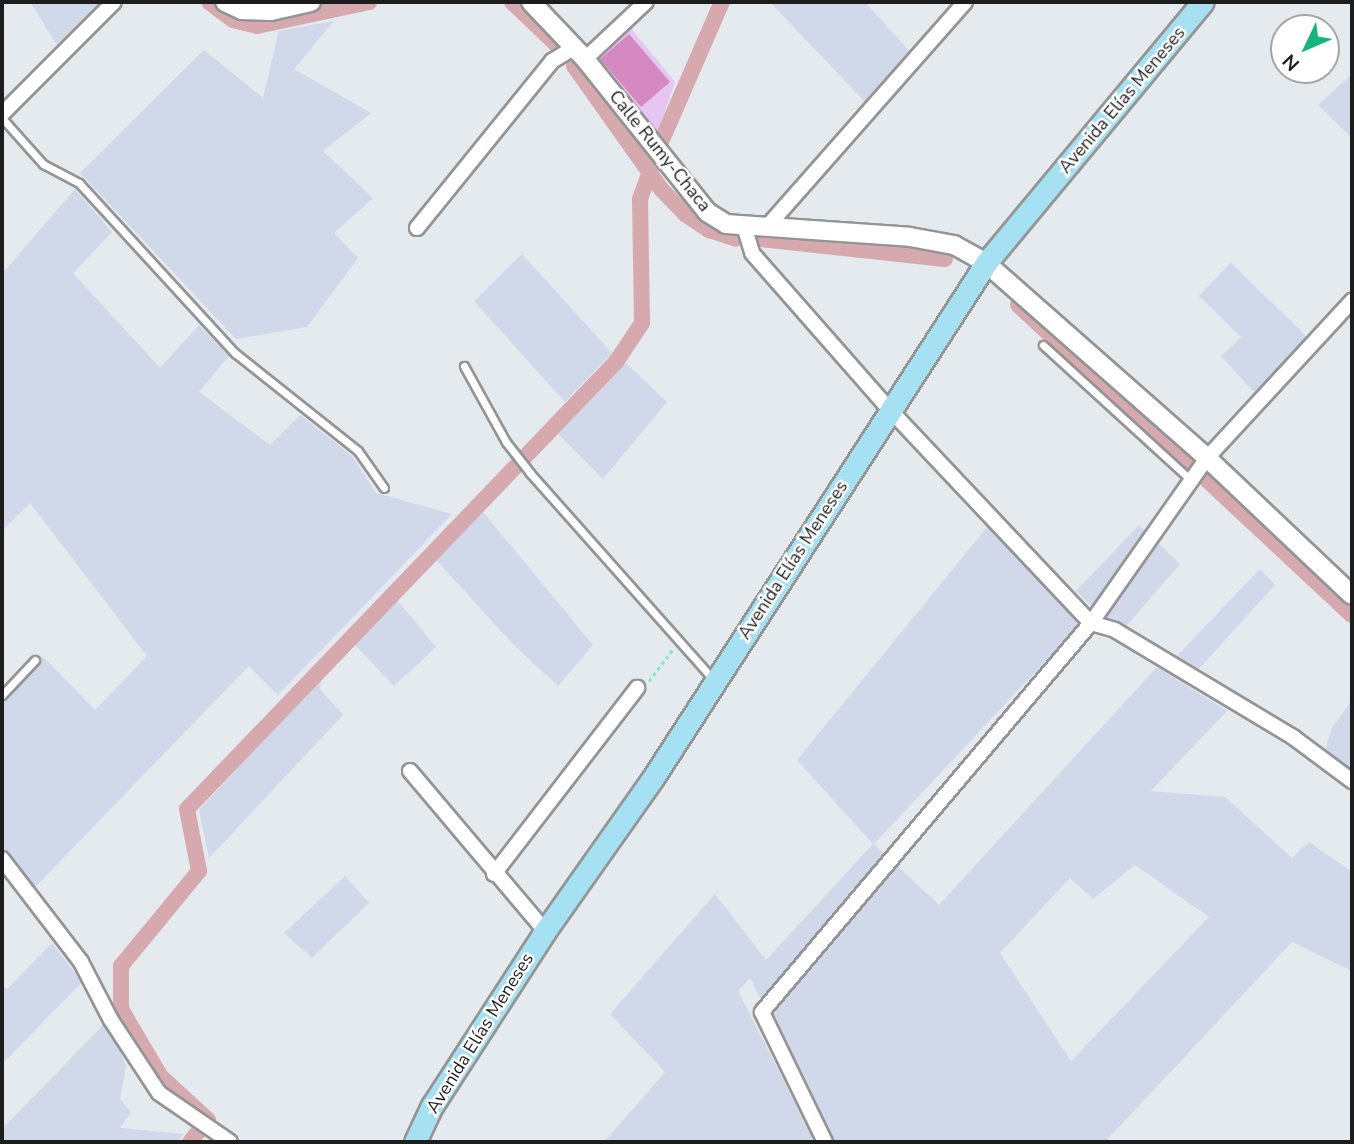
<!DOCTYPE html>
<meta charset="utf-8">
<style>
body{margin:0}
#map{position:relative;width:1354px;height:1144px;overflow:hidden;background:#e4eaed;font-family:"Nunito Sans",sans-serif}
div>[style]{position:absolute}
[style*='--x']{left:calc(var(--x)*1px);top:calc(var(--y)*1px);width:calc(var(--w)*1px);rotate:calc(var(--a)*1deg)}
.farmland>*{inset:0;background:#d1d8ea}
.park>*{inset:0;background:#e6c5f3}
.pitch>*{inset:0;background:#d48ac1}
.canal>*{height:16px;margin:-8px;padding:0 8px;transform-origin:8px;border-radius:8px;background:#d6a9af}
.path>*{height:2.5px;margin-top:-1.25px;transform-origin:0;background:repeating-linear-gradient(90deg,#78ebcd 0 3.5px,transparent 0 7px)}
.roads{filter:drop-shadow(2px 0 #949494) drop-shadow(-2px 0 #949494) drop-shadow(0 2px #949494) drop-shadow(0 -2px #949494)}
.service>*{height:7px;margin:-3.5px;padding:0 3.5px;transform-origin:3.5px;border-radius:3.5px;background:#fff}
.minor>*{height:14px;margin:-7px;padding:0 7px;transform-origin:7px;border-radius:7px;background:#fff}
.tertiary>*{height:18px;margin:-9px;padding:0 9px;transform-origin:9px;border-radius:9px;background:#fff}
.primary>*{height:21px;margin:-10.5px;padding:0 10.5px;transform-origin:10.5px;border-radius:10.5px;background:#a5e1f2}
span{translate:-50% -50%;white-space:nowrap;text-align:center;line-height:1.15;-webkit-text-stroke:5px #fff;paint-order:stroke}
.street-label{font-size:18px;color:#1d1d1d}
.frame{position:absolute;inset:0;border:4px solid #1d1d1d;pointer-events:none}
.north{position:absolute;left:1270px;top:14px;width:70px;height:70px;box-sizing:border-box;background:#fff;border:2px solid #a5a5a5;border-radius:50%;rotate:226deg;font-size:19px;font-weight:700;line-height:28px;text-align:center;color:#1d1d1d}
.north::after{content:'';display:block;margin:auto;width:24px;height:32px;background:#15b57c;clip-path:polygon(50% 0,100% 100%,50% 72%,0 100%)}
</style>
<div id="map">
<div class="farmland">
<i style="clip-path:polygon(30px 2px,106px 2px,59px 48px)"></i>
<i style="clip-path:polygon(770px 2px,865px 2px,911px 53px,867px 104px)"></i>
<i style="clip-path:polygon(334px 21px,294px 69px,371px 113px,323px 151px,373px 198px,334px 233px,358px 258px,307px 327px,236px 339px,80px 173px,204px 50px,263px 98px,279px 31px)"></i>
<i style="clip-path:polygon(1352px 74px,1352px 138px,1318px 105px)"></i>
<i style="clip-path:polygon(75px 189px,112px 232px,73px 273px,160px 368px,199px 325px,229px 356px,199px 392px,270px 445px,300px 415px,352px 456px,376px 493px,452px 514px,278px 695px,249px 666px,34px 888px,2px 846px,2px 702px,43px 657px,95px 710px,147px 656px,30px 503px,2px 531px,2px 274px)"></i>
<i style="clip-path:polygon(522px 254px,612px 353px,565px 402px,474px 301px)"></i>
<i style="clip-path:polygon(1231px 263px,1310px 340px,1254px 392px,1221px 356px,1241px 337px,1199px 296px)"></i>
<i style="clip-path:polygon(626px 363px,667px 402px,603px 479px,558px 434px)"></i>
<i style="clip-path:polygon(483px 512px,593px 645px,558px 686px,512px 643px,436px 560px)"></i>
<i style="clip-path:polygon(1139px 525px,1180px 564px,1124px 629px,1096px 611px,1076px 591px)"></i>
<i style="clip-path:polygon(evenodd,988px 526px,1081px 623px,874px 844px,939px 905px,1157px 667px,1227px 711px,1151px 791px,1225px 797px,1292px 858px,1309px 842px,1352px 872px,1352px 971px,1292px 942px,1105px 1142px,831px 1142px,750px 978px,738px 991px,815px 1142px,604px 1142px,665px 1072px,610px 1014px,715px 894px,766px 960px,873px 844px,797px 760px,988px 526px,1135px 865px,1209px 917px,1071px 1061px,1000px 953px,1070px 878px,1093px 899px,1135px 865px)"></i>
<i style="clip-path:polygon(1260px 569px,1275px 585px,1196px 672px,1173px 660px)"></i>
<i style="clip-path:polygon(397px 600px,436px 647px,394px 686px,354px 644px)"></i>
<i style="clip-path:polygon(322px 677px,320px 689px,343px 715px,209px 858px,199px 810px)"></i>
<i style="clip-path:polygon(1352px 700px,1352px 770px,1325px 750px,1332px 728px)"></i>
<i style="clip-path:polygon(345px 876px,369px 903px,312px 958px,284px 933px)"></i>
<i style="clip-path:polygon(52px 943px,82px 982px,2px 1064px,2px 984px,7px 989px)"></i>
<i style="clip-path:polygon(108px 1020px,126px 1066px,120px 1099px,131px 1112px,120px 1128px,184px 1134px,177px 1142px,2px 1142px,2px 1129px)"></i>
</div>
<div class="park">
<i style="clip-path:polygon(629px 26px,675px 82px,656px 137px,594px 60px)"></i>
</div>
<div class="pitch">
<i style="clip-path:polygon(629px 34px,670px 82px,641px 107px,600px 59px)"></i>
</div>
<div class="canal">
<i style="--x:209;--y:2;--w:30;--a:37"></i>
<i style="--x:233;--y:20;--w:25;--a:14"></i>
<i style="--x:257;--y:26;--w:115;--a:-12.1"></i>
<i style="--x:512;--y:2;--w:64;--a:43.7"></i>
<i style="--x:574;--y:66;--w:151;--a:54.7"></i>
<i style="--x:661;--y:189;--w:35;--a:46"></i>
<i style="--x:685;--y:214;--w:29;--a:34"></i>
<i style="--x:709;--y:230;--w:28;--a:18"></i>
<i style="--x:661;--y:142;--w:153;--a:-66.5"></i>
<i style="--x:760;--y:239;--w:186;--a:6.2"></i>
<i style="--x:1018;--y:305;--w:232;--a:42.9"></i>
<i style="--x:1207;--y:480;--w:198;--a:43"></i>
<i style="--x:190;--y:1142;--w:28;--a:-51"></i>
<i style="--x:208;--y:1120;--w:64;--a:-137.5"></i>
<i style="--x:161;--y:1077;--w:79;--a:-120.5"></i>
<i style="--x:121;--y:1009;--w:43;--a:-90"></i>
<i style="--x:121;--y:966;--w:123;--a:-50.6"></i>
<i style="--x:199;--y:871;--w:63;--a:-101"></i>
<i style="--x:187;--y:809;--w:620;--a:-46.18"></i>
<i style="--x:616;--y:362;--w:47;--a:-56.3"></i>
<i style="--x:642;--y:323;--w:124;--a:-90.9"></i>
<i style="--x:640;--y:199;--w:38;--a:-70"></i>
</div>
<div class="path">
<i style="--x:649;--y:681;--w:39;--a:-53"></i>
</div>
<div class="roads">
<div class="service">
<i style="--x:2;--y:118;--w:62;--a:48.3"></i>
<i style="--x:43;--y:164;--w:41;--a:27.8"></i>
<i style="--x:79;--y:183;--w:231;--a:47.5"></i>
<i style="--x:235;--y:353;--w:157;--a:38.5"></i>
<i style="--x:358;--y:451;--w:45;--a:54.9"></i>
<i style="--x:1043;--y:345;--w:200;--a:42.4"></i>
<i style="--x:464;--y:366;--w:87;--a:61.1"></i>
<i style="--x:506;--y:442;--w:39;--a:52"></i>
<i style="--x:530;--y:473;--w:277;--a:48.4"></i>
<i style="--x:2;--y:695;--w:48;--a:-46.7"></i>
</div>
<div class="minor">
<i style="--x:585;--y:59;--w:83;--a:-43.1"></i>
<i style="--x:2;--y:114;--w:158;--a:-45"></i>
<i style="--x:744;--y:226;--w:28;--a:73"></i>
<i style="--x:752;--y:253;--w:210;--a:48.7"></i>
<i style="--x:891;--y:411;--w:291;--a:46.7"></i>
<i style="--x:1091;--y:623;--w:25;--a:16"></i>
<i style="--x:1115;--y:630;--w:208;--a:31"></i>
<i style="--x:1293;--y:737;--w:74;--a:36.7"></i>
<i style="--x:417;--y:228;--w:215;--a:-51"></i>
<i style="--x:552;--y:61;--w:26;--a:-31"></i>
<i style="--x:766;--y:228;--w:301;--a:-48.6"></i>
<i style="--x:410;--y:771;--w:209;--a:49.8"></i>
<i style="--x:2;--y:859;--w:130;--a:52.5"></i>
<i style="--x:81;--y:962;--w:65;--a:62.7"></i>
<i style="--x:111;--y:1020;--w:87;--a:56.7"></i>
<i style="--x:159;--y:1093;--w:86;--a:34.6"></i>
<i style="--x:494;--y:874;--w:235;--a:-52.4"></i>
<i style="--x:825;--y:1142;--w:144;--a:-115.9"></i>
<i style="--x:762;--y:1012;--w:509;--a:-49.78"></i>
<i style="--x:1091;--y:623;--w:202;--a:-54.9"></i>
<i style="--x:1207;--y:458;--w:214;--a:-47.3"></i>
</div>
<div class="tertiary">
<i style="--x:225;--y:2;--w:19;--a:25"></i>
<i style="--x:242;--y:10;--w:29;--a:2"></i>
<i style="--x:271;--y:11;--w:41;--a:-12.7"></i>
<i style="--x:531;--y:2;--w:79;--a:46.5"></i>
<i style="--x:585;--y:59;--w:196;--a:51.4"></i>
<i style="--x:707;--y:212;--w:22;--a:32"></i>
<i style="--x:726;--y:224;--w:184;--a:4"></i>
<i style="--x:910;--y:237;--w:45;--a:10.3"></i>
<i style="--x:954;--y:245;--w:37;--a:29"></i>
<i style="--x:986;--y:263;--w:295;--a:41.4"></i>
<i style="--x:1207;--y:458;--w:199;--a:43.4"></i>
</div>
<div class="primary">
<i style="--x:415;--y:1142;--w:40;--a:-65"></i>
<i style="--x:432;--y:1106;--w:208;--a:-57.1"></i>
<i style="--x:545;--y:931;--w:187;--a:-54.8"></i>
<i style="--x:653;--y:778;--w:613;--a:-57.11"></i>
<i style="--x:986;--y:263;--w:339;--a:-50.3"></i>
</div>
</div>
<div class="street-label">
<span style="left:1122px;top:100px;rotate:-50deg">Avenida Elías Meneses</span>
<span style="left:660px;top:151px;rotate:51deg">Calle Rumy-Chaca</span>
<span style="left:793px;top:560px;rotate:-57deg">Avenida Elías Meneses</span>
<span style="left:480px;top:1033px;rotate:-58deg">Avenida Elías Meneses</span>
</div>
<div class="frame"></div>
<div class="north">N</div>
</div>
